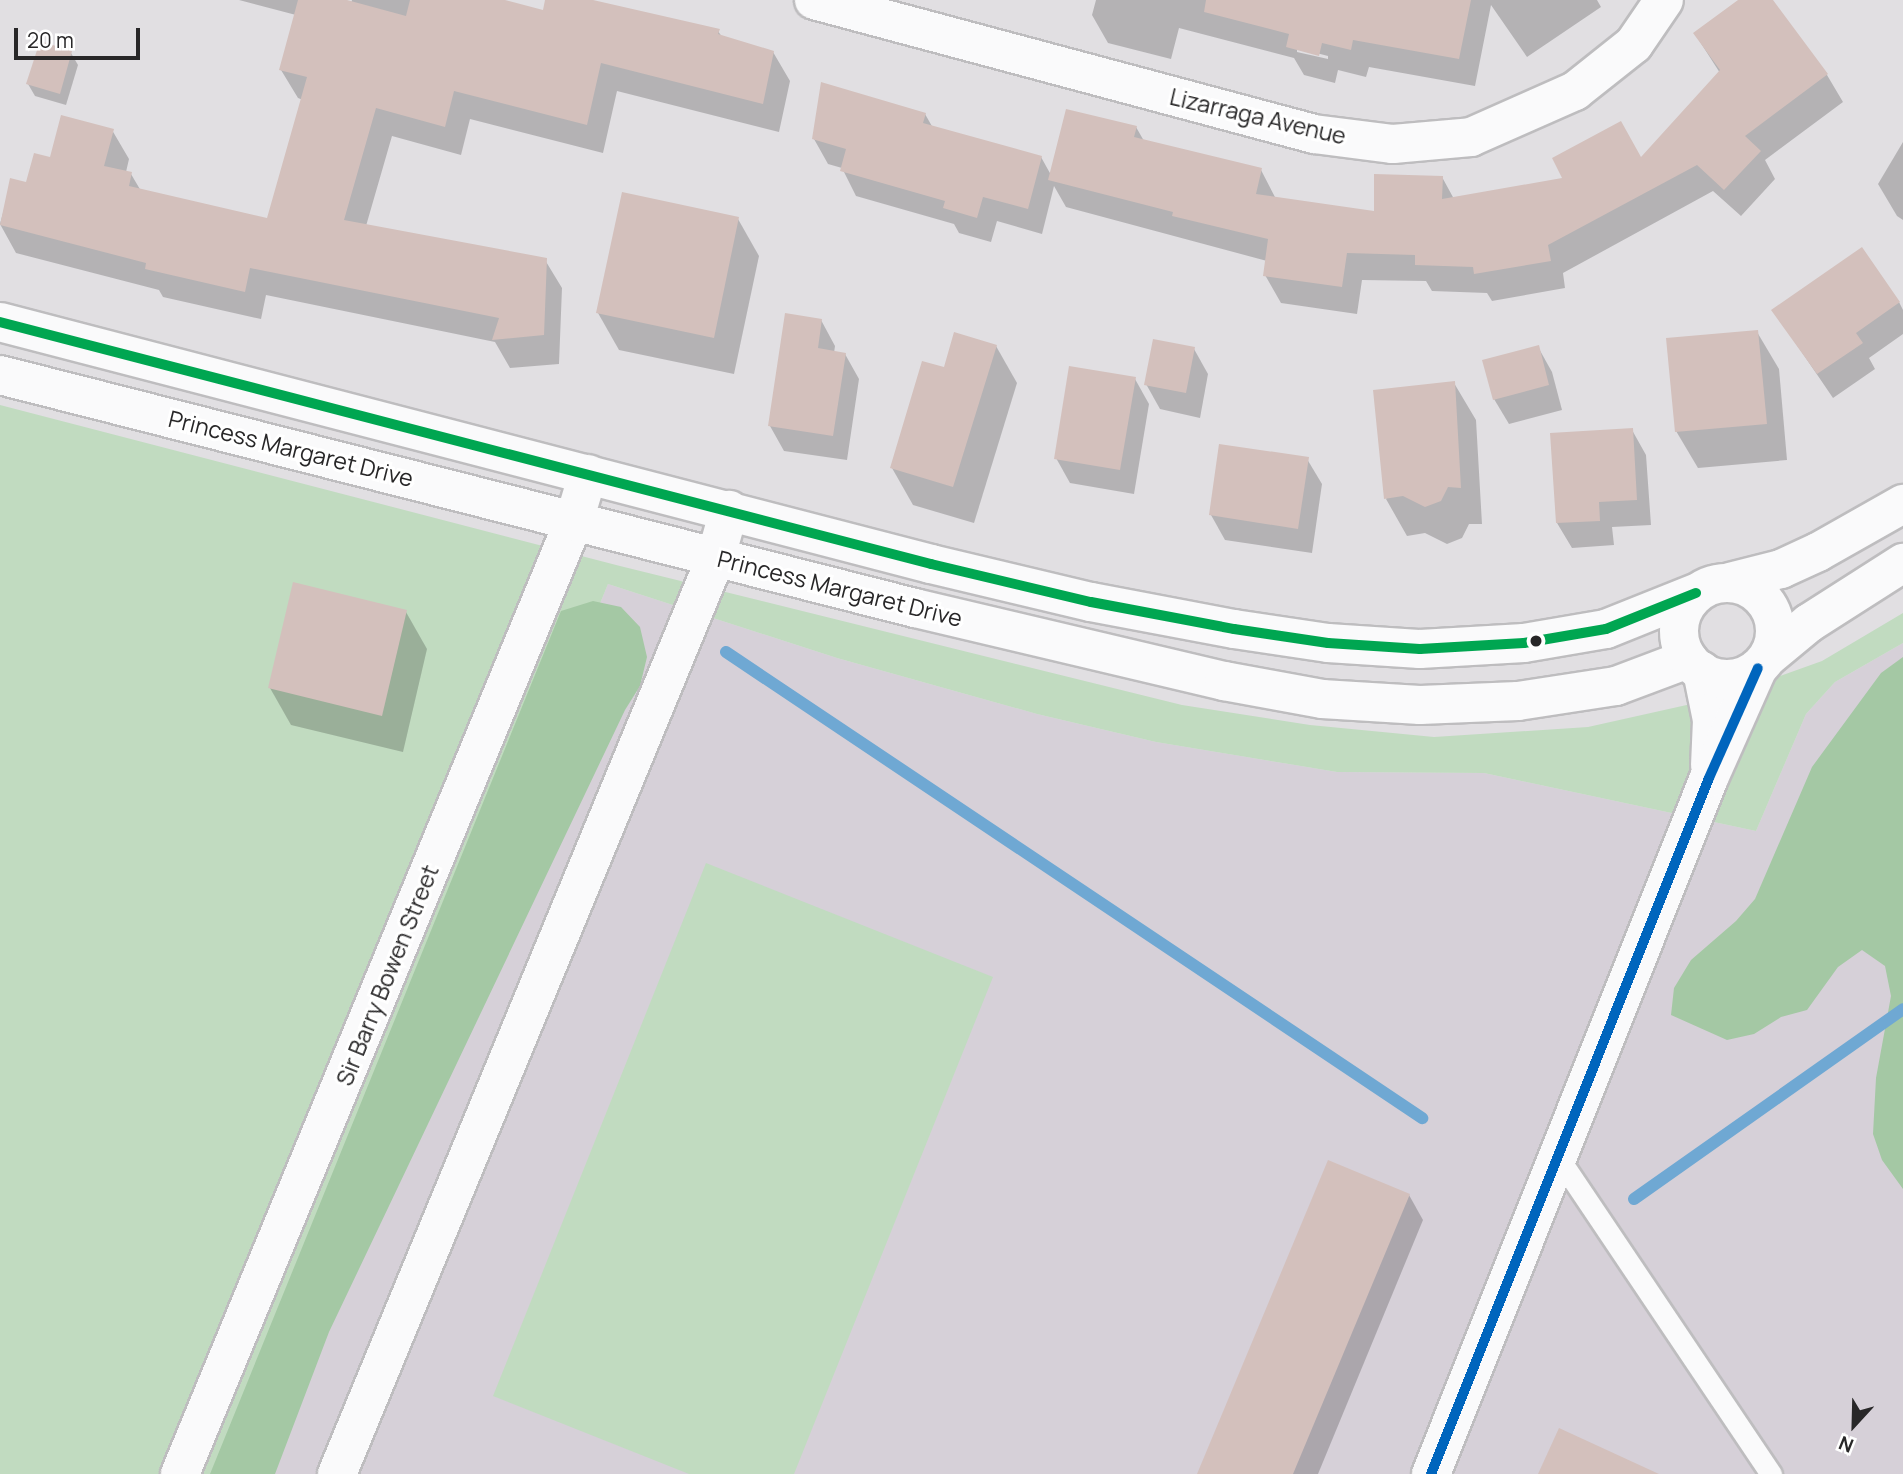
<!DOCTYPE html>
<style>
body{margin:0}
#map{position:relative;width:1903px;height:1474px;overflow:hidden;background:#e1dfe2;font-family:Manrope,sans-serif}
div>[style]{position:absolute}
[style*='--x']{left:calc(var(--x)*1px);top:calc(var(--y)*1px);width:calc(var(--w)*1px);rotate:calc(var(--a)*1deg)}
.built>*{inset:0;background:#d6d0d8}
.green>*{inset:0;background:#c1dbc0}
.forest>*{inset:0;background:#a4c8a4}
.shadow>*{inset:0;background:#0003}
.stream>*{height:12px;margin:-6px;padding:0 6px;transform-origin:6px;border-radius:6px;background:#6fa8d3}
.building>*{inset:0;background:#d3c0bc}
.roads{filter:drop-shadow(2px 0 #bebdbf) drop-shadow(-2px 0 #bebdbf) drop-shadow(0 2px #bebdbf) drop-shadow(0 -2px #bebdbf)}
.lane>*{height:21px;margin:-10.5px;padding:0 10.5px;transform-origin:10.5px;border-radius:10.5px;background:#fafafb}
.street>*{height:38px;margin:-19px;padding:0 19px;transform-origin:19px;border-radius:19px;background:#fafafb}
.secondary>*{height:38px;margin:-19px;padding:0 19px;transform-origin:19px;border-radius:19px;background:#fafafb}
.secondary>.ring{margin:-19px;padding:0;box-sizing:content-box;background:none;border:38px solid #fafafb;border-radius:50%}
.bus-1>*{height:10px;margin:-5px;padding:0 5px;transform-origin:5px;border-radius:5px;background:#00a651}
.bus-2>*{height:10px;margin:-5px;padding:0 5px;transform-origin:5px;border-radius:5px;background:#0065bd}
.dots>*{width:19px;height:19px;translate:-50% -50%;box-sizing:border-box;border:4px solid #fff;border-radius:50%}
span{translate:-50% -50%;white-space:nowrap;text-align:center;line-height:1.15;-webkit-text-stroke:6px #fff;paint-order:stroke}
.street-label{font-size:23px;color:#282728}
.north{position:absolute;left:1819px;top:1390px;width:70px;height:70px;-webkit-text-stroke:5px #fff;paint-order:stroke;rotate:202deg;font-size:19px;font-weight:700;line-height:28px;text-align:center;color:#282728}
.north::after{content:'';display:block;margin:auto;width:24px;height:32px;background:#282728;clip-path:polygon(50% 0,100% 100%,50% 72%,0 100%)}
.scale{position:absolute;left:14px;top:28px;width:126px;height:32px;box-sizing:border-box;border:4px solid #282728;border-top:0;padding-left:9px;font-size:21px;line-height:24px;white-space:nowrap;color:#282728;-webkit-text-stroke:5px #fff;paint-order:stroke}
</style>
<div id="map">
<div class="built">
<i style="clip-path:polygon(608px 584px,837px 658px,1037px 714px,1156px 742px,1337px 772px,1484px 773px,1756px 831px,1806px 714px,1835px 682px,1903px 643px,1903px 1474px,243px 1474px)"></i>
</div>
<div class="green">
<i style="clip-path:polygon(0 405px,620px 566px,1182px 705px,1310px 725px,1434px 737px,1588px 727px,1718px 698px,1822px 661px,1903px 613px,1903px 643px,1835px 682px,1806px 714px,1756px 831px,1484px 773px,1337px 772px,1156px 742px,1037px 714px,837px 658px,608px 584px,243px 1474px,0 1474px)"></i>
<i style="clip-path:polygon(706px 863px,993px 977px,794px 1474px,689px 1474px,493px 1396px)"></i>
</div>
<div class="forest">
<i style="clip-path:polygon(593px 601px,621px 607px,640px 627px,647px 657px,640px 686px,625px 710px,329px 1332px,275px 1474px,210px 1474px,561px 611px)"></i>
<i style="clip-path:polygon(1903px 657px,1903px 1189px,1882px 1160px,1873px 1134px,1876px 1078px,1891px 996px,1885px 966px,1862px 950px,1838px 967px,1807px 1010px,1781px 1017px,1754px 1034px,1727px 1040px,1671px 1015px,1674px 988px,1691px 960px,1736px 921px,1755px 899px,1812px 767px,1881px 673px)"></i>
</div>
<div class="shadow">
<i style="clip-path:polygon(239px 0,341px 0,351px 3px,352px 0,498px 0,544px 13px,547px 0,587px 0,718px 31px,722px 37px,773px 52px,790px 81px,779px 132px,617px 91px,603px 153px,470px 119px,461px 155px,392px 136px,366px 226px,545px 260px,562px 288px,559px 364px,510px 368px,495px 342px,266px 295px,261px 319px,163px 297px,159px 290px,16px 253px,0 224px,12px 180px,27px 184px,51px 159px,112px 130px,129px 159px,126px 172px,131px 174px,141px 191px,268px 220px,303px 100px,298px 98px,281px 70px,296px 15px)"></i>
<i style="clip-path:polygon(evenodd,1096px 0,1597px 0,1601px 7px,1527px 57px,1491px 5px,1475px 86px,1369px 67px,1366px 77px,1338px 70px,1335px 83px,1304px 75px,1294px 58px,1179px 28px,1171px 59px,1108px 43px,1092px 15px,1096px 0,1297px 48px,1328px 56px,1328px 59px,1297px 52px,1297px 48px)"></i>
<i style="clip-path:polygon(1741px 0,1771px 0,1827px 75px,1843px 102px,1765px 160px,1775px 179px,1741px 216px,1713px 191px,1563px 273px,1565px 288px,1492px 301px,1487px 293px,1432px 291px,1426px 281px,1362px 280px,1357px 314px,1281px 303px,1265px 275px,1267px 261px,1066px 207px,1054px 186px,1042px 234px,997px 221px,991px 242px,959px 233px,954px 224px,856px 196px,842px 168px,828px 164px,814px 139px,925px 114px,933px 128px,1041px 157px,1051px 175px,1136px 127px,1144px 141px,1261px 170px,1276px 199px,1376px 213px,1442px 177px,1454px 199px,1565px 180px,1641px 160px,1720px 73px,1695px 34px)"></i>
<i style="clip-path:polygon(71px 53px,78px 65px,66px 105px,35px 96px,28px 84px)"></i>
<i style="clip-path:polygon(1903px 142px,1903px 220px,1897px 216px,1878px 184px)"></i>
<i style="clip-path:polygon(738px 219px,759px 256px,734px 374px,619px 350px,598px 313px)"></i>
<i style="clip-path:polygon(1899px 302px,1903px 310px,1903px 334px,1869px 358px,1875px 369px,1833px 398px,1773px 310px)"></i>
<i style="clip-path:polygon(821px 320px,835px 346px,834px 353px,845px 354px,859px 379px,847px 460px,784px 451px,770px 426px)"></i>
<i style="clip-path:polygon(1757px 332px,1779px 369px,1787px 460px,1698px 468px,1676px 431px)"></i>
<i style="clip-path:polygon(996px 346px,1017px 383px,974px 523px,913px 505px,892px 468px,945px 369px)"></i>
<i style="clip-path:polygon(1538px 347px,1552px 372px,1562px 410px,1509px 424px,1494px 399px)"></i>
<i style="clip-path:polygon(1194px 349px,1208px 374px,1200px 418px,1160px 409px,1146px 384px)"></i>
<i style="clip-path:polygon(1135px 379px,1149px 404px,1134px 494px,1070px 483px,1056px 458px)"></i>
<i style="clip-path:polygon(1454px 383px,1476px 420px,1482px 524px,1469px 524px,1462px 538px,1447px 544px,1425px 533px,1407px 536px,1386px 499px)"></i>
<i style="clip-path:polygon(1632px 430px,1646px 455px,1651px 525px,1612px 527px,1614px 545px,1572px 548px,1557px 523px)"></i>
<i style="clip-path:polygon(1307px 459px,1322px 484px,1312px 553px,1225px 540px,1211px 515px)"></i>
<i style="clip-path:polygon(406px 612px,427px 649px,403px 752px,291px 725px,270px 688px)"></i>
<i style="clip-path:polygon(1409px 1195px,1423px 1220px,1318px 1474px,1199px 1474px)"></i>
</div>
<div class="stream">
<i style="--x:726;--y:652;--w:838;--a:33.8"></i>
<i style="--x:1634;--y:1199;--w:329;--a:-35.2"></i>
</div>
<div class="building">
<i style="clip-path:polygon(298px 0,347px 0,406px 16px,410px 0,505px 0,543px 10px,545px 0,593px 0,720px 29px,718px 34px,774px 51px,763px 104px,601px 63px,587px 125px,454px 91px,445px 127px,376px 108px,344px 220px,547px 258px,544px 335px,492px 340px,499px 318px,250px 268px,245px 292px,145px 269px,146px 263px,0 225px,10px 178px,26px 182px,34px 153px,50px 157px,61px 115px,114px 129px,104px 166px,132px 172px,129px 186px,267px 218px,307px 77px,279px 70px)"></i>
<i style="clip-path:polygon(1206px 0,1471px 0,1459px 59px,1353px 40px,1351px 50px,1322px 43px,1319px 56px,1286px 47px,1289px 34px,1204px 12px)"></i>
<i style="clip-path:polygon(1738px 0,1773px 0,1828px 74px,1745px 136px,1761px 151px,1724px 190px,1697px 165px,1548px 245px,1551px 261px,1474px 274px,1473px 267px,1415px 265px,1415px 255px,1347px 253px,1342px 287px,1263px 276px,1268px 239px,1172px 216px,1173px 212px,1048px 180px,1066px 109px,1137px 126px,1134px 137px,1262px 168px,1256px 194px,1374px 211px,1374px 174px,1443px 176px,1442px 199px,1562px 178px,1552px 158px,1621px 121px,1641px 157px,1720px 70px,1693px 33px)"></i>
<i style="clip-path:polygon(40px 41px,72px 51px,60px 94px,26px 84px)"></i>
<i style="clip-path:polygon(821px 82px,926px 113px,923px 123px,1042px 156px,1028px 209px,983px 197px,977px 218px,943px 208px,945px 201px,840px 171px,846px 149px,812px 139px)"></i>
<i style="clip-path:polygon(622px 192px,739px 217px,714px 338px,596px 313px)"></i>
<i style="clip-path:polygon(1862px 247px,1900px 302px,1856px 333px,1863px 343px,1817px 374px,1771px 310px)"></i>
<i style="clip-path:polygon(785px 313px,822px 319px,818px 348px,846px 353px,833px 436px,768px 426px)"></i>
<i style="clip-path:polygon(1758px 330px,1767px 424px,1675px 432px,1666px 338px)"></i>
<i style="clip-path:polygon(954px 332px,997px 345px,953px 487px,890px 468px,922px 361px,944px 367px)"></i>
<i style="clip-path:polygon(1153px 339px,1195px 347px,1186px 393px,1144px 385px)"></i>
<i style="clip-path:polygon(1539px 345px,1549px 385px,1493px 400px,1482px 360px)"></i>
<i style="clip-path:polygon(1069px 366px,1136px 377px,1120px 470px,1054px 459px)"></i>
<i style="clip-path:polygon(1455px 381px,1461px 488px,1448px 487px,1441px 501px,1425px 507px,1403px 496px,1384px 499px,1373px 390px)"></i>
<i style="clip-path:polygon(1633px 428px,1637px 500px,1599px 502px,1600px 521px,1556px 523px,1550px 433px)"></i>
<i style="clip-path:polygon(1219px 444px,1309px 457px,1298px 529px,1209px 515px)"></i>
<i style="clip-path:polygon(293px 582px,407px 610px,382px 716px,268px 688px)"></i>
<i style="clip-path:polygon(1328px 1160px,1410px 1194px,1293px 1474px,1197px 1474px)"></i>
<i style="clip-path:polygon(1559px 1428px,1659px 1474px,1538px 1474px)"></i>
</div>
<div class="roads">
<div class="lane">
<i style="--x:1558;--y:1157;--w:382;--a:56.1"></i>
</div>
<div class="street">
<i style="--x:814;--y:0;--w:518;--a:15"></i>
<i style="--x:1314;--y:134;--w:80;--a:7.2"></i>
<i style="--x:1393;--y:144;--w:78;--a:-5.1"></i>
<i style="--x:1471;--y:137;--w:114;--a:-23.9"></i>
<i style="--x:1575;--y:91;--w:75;--a:-38.5"></i>
<i style="--x:1634;--y:44;--w:53;--a:-55.7"></i>
<i style="--x:1702;--y:671;--w:50;--a:78.5"></i>
<i style="--x:1712;--y:720;--w:45;--a:92.5"></i>
<i style="--x:180;--y:1474;--w:1031;--a:-67.54"></i>
<i style="--x:574;--y:521;--w:49;--a:-73.4"></i>
<i style="--x:337;--y:1474;--w:992;--a:-67.54"></i>
<i style="--x:716;--y:557;--w:49;--a:-74.5"></i>
<i style="--x:1431;--y:1474;--w:749;--a:-68.23"></i>
<i style="--x:1709;--y:778;--w:120;--a:-66"></i>
</div>
<div class="secondary">
<i style="--x:0;--y:322;--w:962;--a:14.57"></i>
<i style="--x:931;--y:564;--w:164;--a:13.4"></i>
<i style="--x:1091;--y:602;--w:146;--a:10.7"></i>
<i style="--x:1234;--y:629;--w:95;--a:8.5"></i>
<i style="--x:1328;--y:643;--w:92;--a:3.7"></i>
<i style="--x:1420;--y:649;--w:104;--a:-3.3"></i>
<i style="--x:1524;--y:643;--w:83;--a:-9.7"></i>
<i style="--x:1606;--y:629;--w:97;--a:-21.8"></i>
<i style="--x:0;--y:375;--w:944;--a:14.29"></i>
<i style="--x:915;--y:608;--w:318;--a:13.3"></i>
<i style="--x:1224;--y:681;--w:100;--a:10.4"></i>
<i style="--x:1322;--y:699;--w:98;--a:3.5"></i>
<i style="--x:1420;--y:705;--w:98;--a:-2.3"></i>
<i style="--x:1518;--y:701;--w:99;--a:-8.7"></i>
<i style="--x:1616;--y:686;--w:77;--a:-20.6"></i>
<i style="--x:1730;--y:582;--w:53;--a:-14.3"></i>
<i style="--x:1781;--y:569;--w:41;--a:-24.7"></i>
<i style="--x:1818;--y:552;--w:98;--a:-29.5"></i>
<i class="ring" style="left:1679px;top:583px;width:58px;height:58px"></i>
<i style="--x:1769;--y:656;--w:52;--a:-39.5"></i>
<i style="--x:1809;--y:623;--w:112;--a:-32.6"></i>
</div>
</div>
<div class="bus-1">
<i style="--x:0;--y:322;--w:962;--a:14.57"></i>
<i style="--x:931;--y:564;--w:164;--a:13.4"></i>
<i style="--x:1091;--y:602;--w:146;--a:10.7"></i>
<i style="--x:1234;--y:629;--w:95;--a:8.5"></i>
<i style="--x:1328;--y:643;--w:92;--a:3.7"></i>
<i style="--x:1420;--y:649;--w:104;--a:-3.3"></i>
<i style="--x:1524;--y:643;--w:83;--a:-9.7"></i>
<i style="--x:1606;--y:629;--w:97;--a:-21.8"></i>
</div>
<div class="bus-2">
<i style="--x:1431;--y:1474;--w:749;--a:-68.23"></i>
<i style="--x:1709;--y:778;--w:120;--a:-66"></i>
</div>
<div class="dots">
<i style="left:1536px;top:641px;background:#282728"></i>
</div>
<div class="street-label">
<span style="left:1258px;top:116px;rotate:13deg">Lizarraga Avenue</span>
<span style="left:291px;top:448px;rotate:14deg">Princess Margaret Drive</span>
<span style="left:840px;top:588px;rotate:14deg">Princess Margaret Drive</span>
<span style="left:387px;top:975px;rotate:-68deg">Sir Barry Bowen Street</span>
</div>
<div class="north">N</div>
<div class="scale">20 m</div>
</div>
